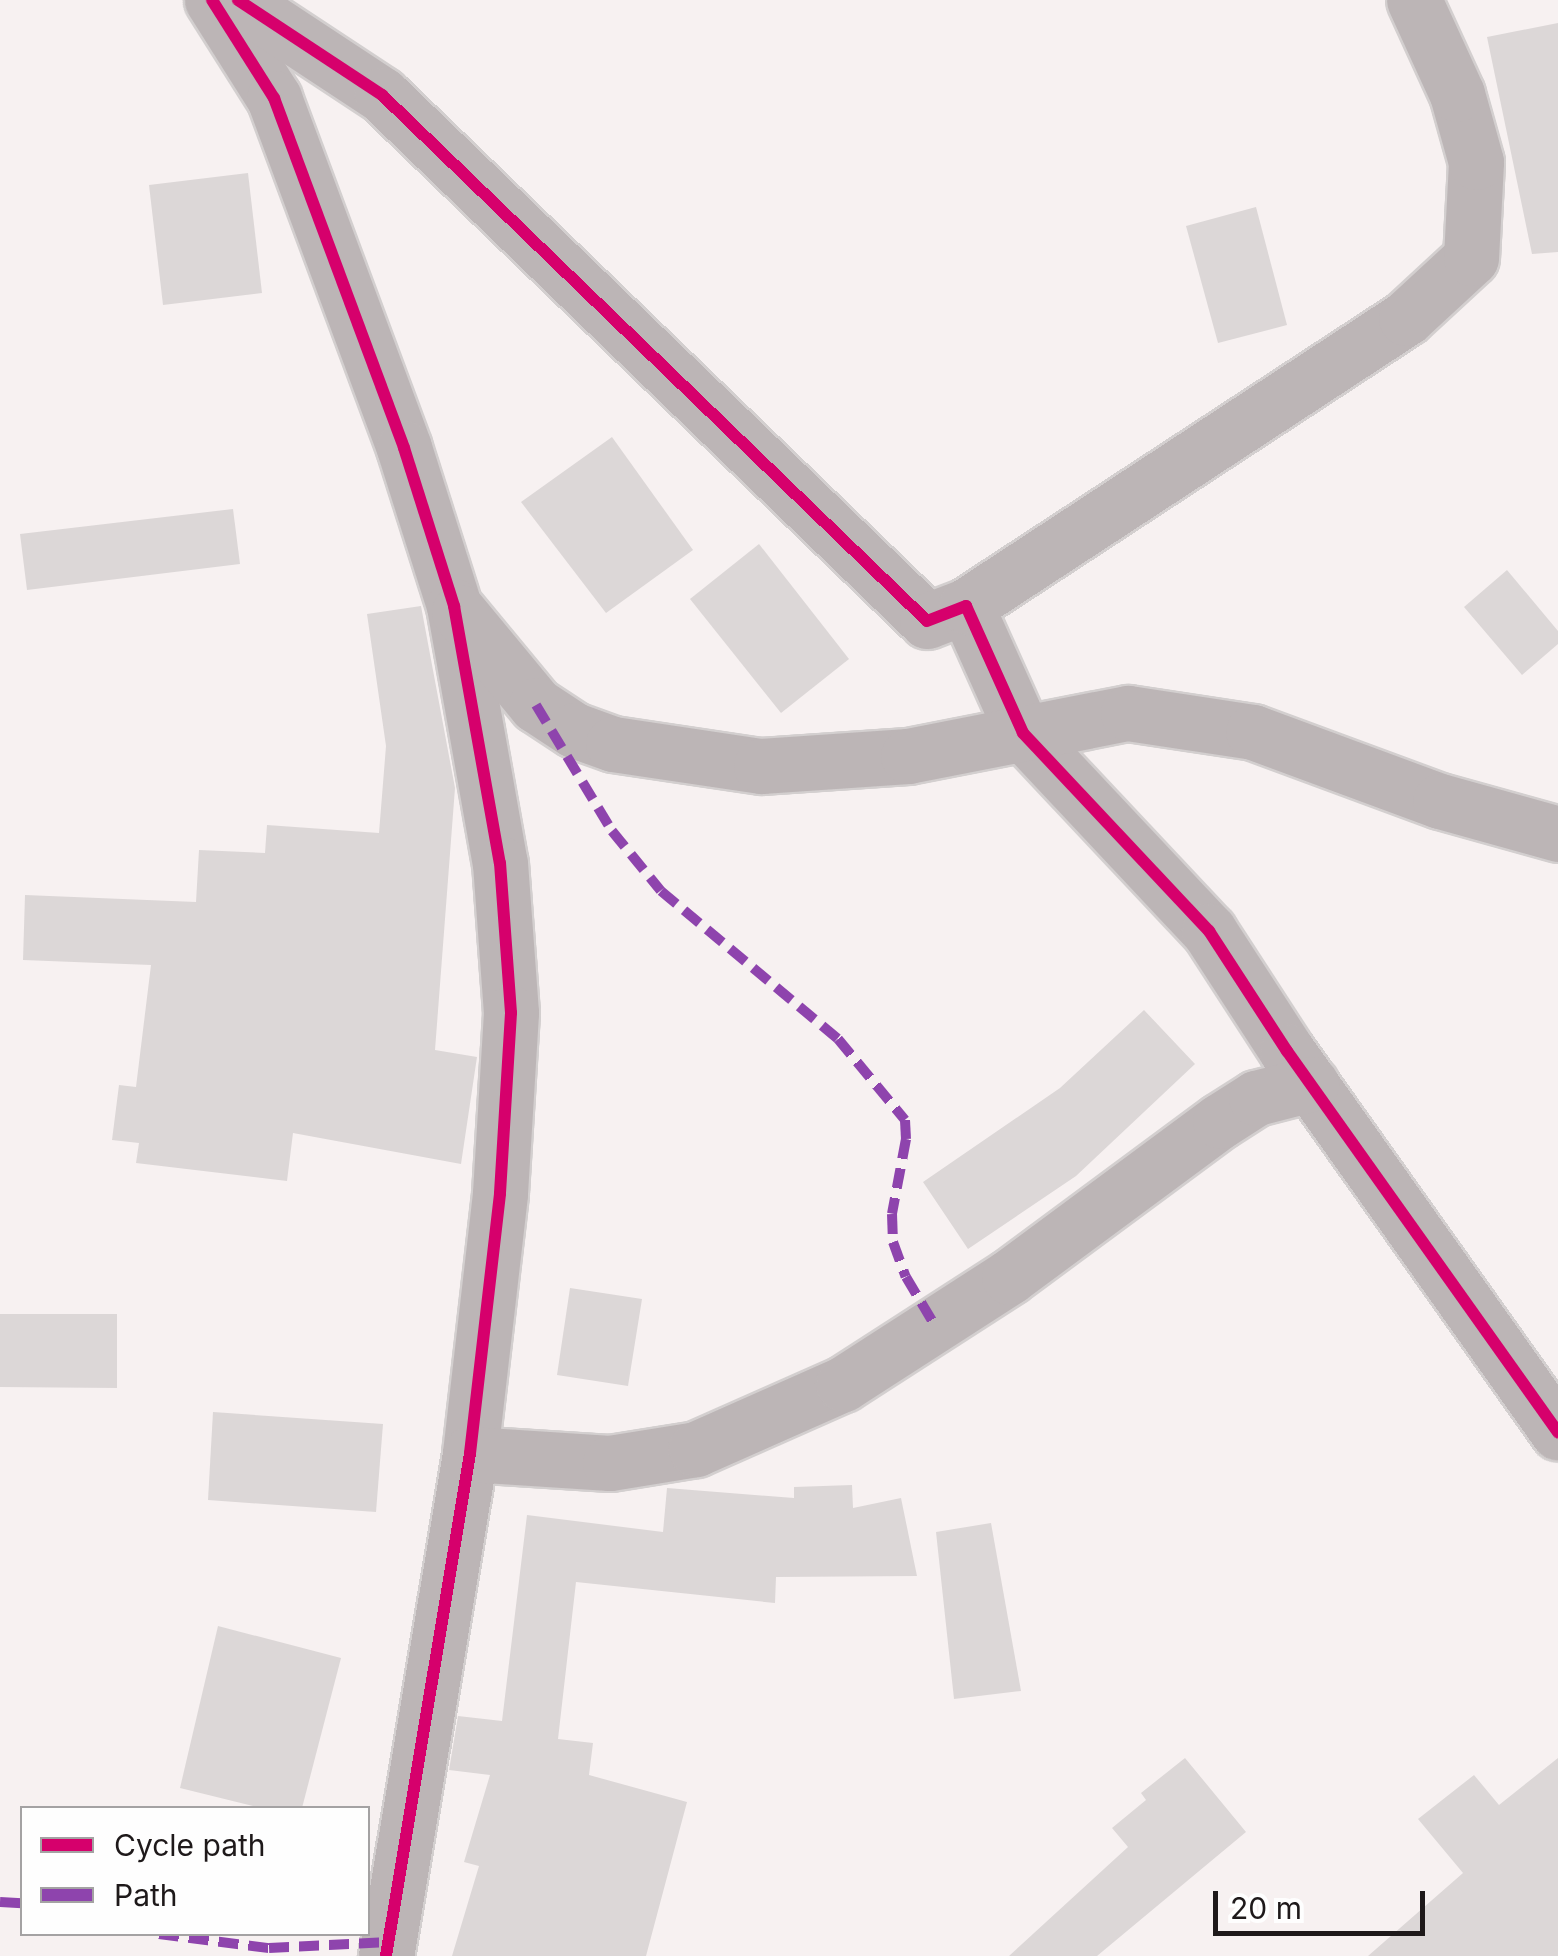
<!DOCTYPE html>
<style>
body{margin:0}
#map{position:relative;width:1558px;height:1956px;overflow:hidden;background:#f7f1f1;font-family:Inter,sans-serif}
div>[style]{position:absolute}
[style*='--x']{left:calc(var(--x)*1px);top:calc(var(--y)*1px);width:calc(var(--w)*1px);rotate:calc(var(--a)*1deg)}
.building>*{inset:0;background:#dcd7d7}
.roads{filter:drop-shadow(2px 0 #d3cfcf) drop-shadow(-2px 0 #d3cfcf) drop-shadow(0 2px #d3cfcf) drop-shadow(0 -2px #d3cfcf)}
.minor>*{height:55px;margin:-27.5px;padding:0 27.5px;transform-origin:27.5px;border-radius:27.5px;background:#bcb5b6}
.quiet>*{height:10px;margin-top:-5px;transform-origin:0;background:repeating-linear-gradient(90deg,#8e44ad 0 20px,transparent 0 30px)}
.cycleway>*{height:12px;margin:-6px;padding:0 6px;transform-origin:6px;border-radius:6px;background:#d6006c}
span{translate:-50% -50%;white-space:nowrap;text-align:center;line-height:1.15;-webkit-text-stroke:8px #fefefe;paint-order:stroke}
.legend{position:absolute;left:20px;top:1806px;width:350px;height:130px;box-sizing:border-box;background:#fefefe;border:2px solid #a4a2a3;margin:0;padding:12px 18px;list-style:none;font-size:30px;color:#1e191a}
.legend li{display:flex;align-items:center;gap:20px;height:50px}
.legend b{width:50px;border:2px solid #a4a2a3}
.scale{position:absolute;left:1213px;top:1891px;width:212px;height:45px;box-sizing:border-box;border:5px solid #1e191a;border-top:0;padding-left:12px;font-size:30px;line-height:35px;white-space:nowrap;color:#1e191a;-webkit-text-stroke:8px #fefefe;paint-order:stroke}
</style>
<div id="map">
<div class="building">
<i style="clip-path:polygon(1558px 23px,1558px 252px,1532px 254px,1487px 37px)"></i>
<i style="clip-path:polygon(248px 173px,262px 293px,163px 305px,149px 185px)"></i>
<i style="clip-path:polygon(1256px 207px,1287px 325px,1218px 343px,1186px 226px)"></i>
<i style="clip-path:polygon(612px 437px,693px 550px,606px 613px,521px 502px)"></i>
<i style="clip-path:polygon(233px 509px,240px 564px,27px 590px,20px 534px)"></i>
<i style="clip-path:polygon(759px 544px,849px 659px,781px 713px,690px 599px)"></i>
<i style="clip-path:polygon(1507px 570px,1558px 631px,1558px 644px,1522px 675px,1464px 607px)"></i>
<i style="clip-path:polygon(421px 606px,455px 788px,435px 1050px,477px 1057px,461px 1164px,293px 1133px,287px 1181px,136px 1163px,139px 1143px,112px 1140px,119px 1085px,136px 1087px,151px 965px,23px 960px,25px 895px,196px 902px,199px 850px,265px 853px,267px 825px,379px 833px,386px 746px,367px 614px)"></i>
<i style="clip-path:polygon(1144px 1010px,1195px 1064px,1076px 1176px,968px 1249px,923px 1182px,1060px 1088px)"></i>
<i style="clip-path:polygon(570px 1288px,642px 1299px,628px 1386px,557px 1375px)"></i>
<i style="clip-path:polygon(0 1314px,117px 1314px,117px 1388px,0 1387px)"></i>
<i style="clip-path:polygon(213px 1412px,383px 1424px,376px 1512px,208px 1500px)"></i>
<i style="clip-path:polygon(852px 1485px,853px 1508px,901px 1498px,917px 1576px,776px 1577px,775px 1603px,576px 1582px,558px 1739px,593px 1743px,589px 1775px,687px 1802px,646px 1956px,452px 1956px,479px 1866px,464px 1862px,490px 1775px,449px 1770px,458px 1716px,502px 1721px,527px 1515px,663px 1532px,667px 1488px,794px 1498px,794px 1487px)"></i>
<i style="clip-path:polygon(991px 1523px,1021px 1691px,954px 1699px,936px 1532px)"></i>
<i style="clip-path:polygon(218px 1626px,341px 1658px,302px 1808px,261px 1808px,180px 1788px)"></i>
<i style="clip-path:polygon(1185px 1758px,1246px 1832px,1097px 1956px,1009px 1956px,1128px 1847px,1112px 1828px,1146px 1800px,1141px 1793px)"></i>
<i style="clip-path:polygon(1558px 1758px,1558px 1956px,1368px 1956px,1463px 1873px,1418px 1819px,1474px 1775px,1499px 1805px)"></i>
</div>
<div class="roads">
<div class="minor">
<i style="--x:212;--y:0;--w:116;--a:57.7"></i>
<i style="--x:274;--y:98;--w:373;--a:69.6"></i>
<i style="--x:404;--y:448;--w:166;--a:72.4"></i>
<i style="--x:454;--y:606;--w:261;--a:79.9"></i>
<i style="--x:500;--y:863;--w:150;--a:85.8"></i>
<i style="--x:511;--y:1013;--w:181;--a:93.5"></i>
<i style="--x:500;--y:1194;--w:262;--a:96.6"></i>
<i style="--x:470;--y:1454;--w:509;--a:99.5"></i>
<i style="--x:238;--y:0;--w:173;--a:33.4"></i>
<i style="--x:382;--y:95;--w:757;--a:43.98"></i>
<i style="--x:927;--y:621;--w:42;--a:-21"></i>
<i style="--x:966;--y:606;--w:139;--a:65.8"></i>
<i style="--x:1023;--y:733;--w:272;--a:46.8"></i>
<i style="--x:1209;--y:931;--w:143;--a:57"></i>
<i style="--x:1287;--y:1051;--w:468;--a:54.6"></i>
<i style="--x:966;--y:606;--w:526;--a:-33.21"></i>
<i style="--x:1406;--y:318;--w:88;--a:-42.7"></i>
<i style="--x:1471;--y:258;--w:96;--a:-87"></i>
<i style="--x:1476;--y:162;--w:71;--a:-105.6"></i>
<i style="--x:1457;--y:94;--w:103;--a:-114.6"></i>
<i style="--x:459;--y:612;--w:121;--a:50.4"></i>
<i style="--x:536;--y:705;--w:45;--a:33.3"></i>
<i style="--x:574;--y:730;--w:41;--a:19.7"></i>
<i style="--x:613;--y:744;--w:150;--a:8.5"></i>
<i style="--x:761;--y:766;--w:147;--a:-3.9"></i>
<i style="--x:908;--y:756;--w:224;--a:-11.1"></i>
<i style="--x:1128;--y:713;--w:126;--a:8.6"></i>
<i style="--x:1253;--y:732;--w:199;--a:20.3"></i>
<i style="--x:1440;--y:801;--w:123;--a:15.6"></i>
<i style="--x:470;--y:1454;--w:140;--a:3.7"></i>
<i style="--x:610;--y:1463;--w:87;--a:-9.2"></i>
<i style="--x:696;--y:1449;--w:161;--a:-23.9"></i>
<i style="--x:843;--y:1384;--w:197;--a:-32.8"></i>
<i style="--x:1009;--y:1277;--w:262;--a:-36.5"></i>
<i style="--x:1220;--y:1121;--w:43;--a:-32.6"></i>
<i style="--x:1256;--y:1098;--w:57;--a:-14.3"></i>
</div>
</div>
<div class="quiet">
<i style="--x:536;--y:705;--w:147;--a:58.9"></i>
<i style="--x:612;--y:831;--w:77;--a:50.8"></i>
<i style="--x:661;--y:891;--w:231;--a:39.9"></i>
<i style="--x:838;--y:1039;--w:105;--a:50.4"></i>
<i style="--x:905;--y:1120;--w:19;--a:87"></i>
<i style="--x:906;--y:1139;--w:76;--a:100.6"></i>
<i style="--x:892;--y:1214;--w:28;--a:88"></i>
<i style="--x:893;--y:1242;--w:37;--a:70"></i>
<i style="--x:906;--y:1277;--w:55;--a:59.2"></i>
<i style="--x:0;--y:1902;--w:22;--a:3"></i>
<i style="--x:159;--y:1934;--w:111;--a:7.3"></i>
<i style="--x:269;--y:1948;--w:120;--a:-2.9"></i>
</div>
<div class="cycleway">
<i style="--x:212;--y:0;--w:116;--a:57.7"></i>
<i style="--x:274;--y:98;--w:373;--a:69.6"></i>
<i style="--x:404;--y:448;--w:166;--a:72.4"></i>
<i style="--x:454;--y:606;--w:261;--a:79.9"></i>
<i style="--x:500;--y:863;--w:150;--a:85.8"></i>
<i style="--x:511;--y:1013;--w:181;--a:93.5"></i>
<i style="--x:500;--y:1194;--w:262;--a:96.6"></i>
<i style="--x:470;--y:1454;--w:509;--a:99.5"></i>
<i style="--x:238;--y:0;--w:173;--a:33.4"></i>
<i style="--x:382;--y:95;--w:757;--a:43.98"></i>
<i style="--x:927;--y:621;--w:42;--a:-21"></i>
<i style="--x:966;--y:606;--w:139;--a:65.8"></i>
<i style="--x:1023;--y:733;--w:272;--a:46.8"></i>
<i style="--x:1209;--y:931;--w:143;--a:57"></i>
<i style="--x:1287;--y:1051;--w:468;--a:54.6"></i>
</div>
<ul class="legend">
<li><b style="height:12px;background:#d6006c"></b>Cycle path</li>
<li><b style="height:12px;background:#8e44ad"></b>Path</li>
</ul>
<div class="scale">20 m</div>
</div>
